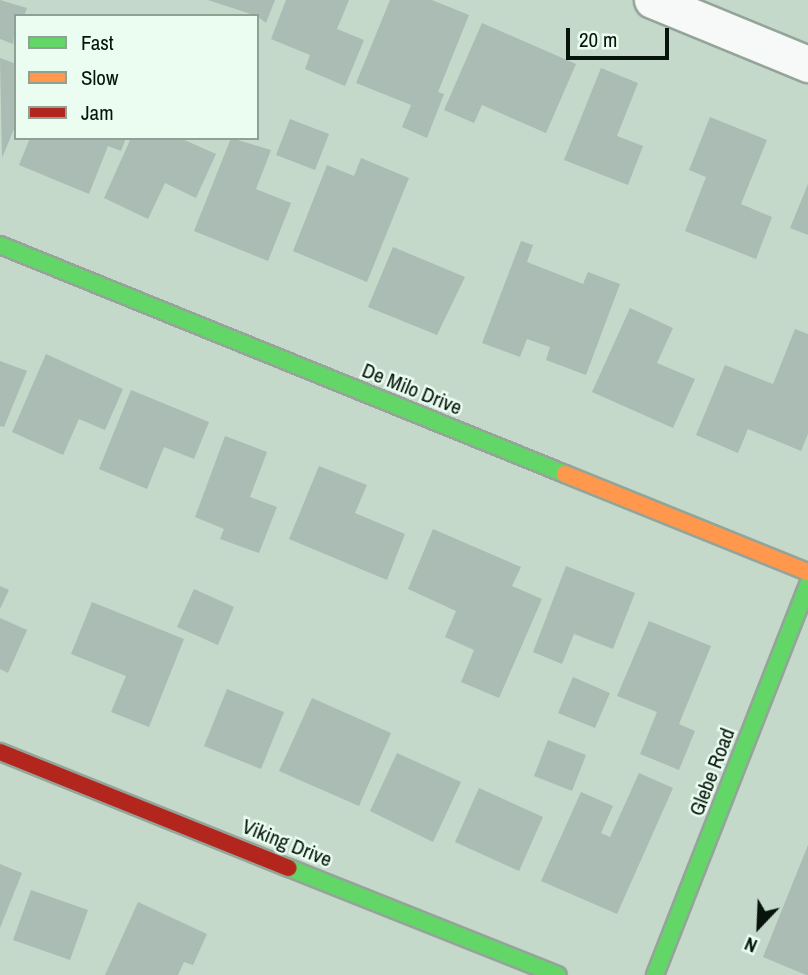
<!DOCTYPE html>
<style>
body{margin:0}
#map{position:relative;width:808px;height:975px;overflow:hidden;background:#c4d9ca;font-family:"Archivo Narrow",sans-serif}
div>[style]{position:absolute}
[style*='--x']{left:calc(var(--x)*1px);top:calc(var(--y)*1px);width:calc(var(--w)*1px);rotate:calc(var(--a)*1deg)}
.building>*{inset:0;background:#aabcb3}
.roads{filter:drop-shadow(2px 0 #94a499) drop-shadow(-2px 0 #94a499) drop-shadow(0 2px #94a499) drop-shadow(0 -2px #94a499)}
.street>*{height:35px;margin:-17.5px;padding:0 17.5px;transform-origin:17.5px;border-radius:17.5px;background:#f6f9f7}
.fast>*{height:16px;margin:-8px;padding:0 8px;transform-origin:8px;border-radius:8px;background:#63d668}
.slow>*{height:16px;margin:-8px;padding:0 8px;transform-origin:8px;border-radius:8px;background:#ff974d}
.jam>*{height:16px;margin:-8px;padding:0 8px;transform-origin:8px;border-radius:8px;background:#b3261e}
span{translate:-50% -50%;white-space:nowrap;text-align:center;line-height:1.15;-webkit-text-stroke:5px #eafdf0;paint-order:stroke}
.street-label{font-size:21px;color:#06140b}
.legend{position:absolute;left:14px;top:14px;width:245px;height:126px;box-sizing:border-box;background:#eafdf0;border:2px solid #8fa094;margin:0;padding:9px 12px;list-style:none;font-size:21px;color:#06140b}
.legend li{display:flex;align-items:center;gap:14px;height:35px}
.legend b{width:35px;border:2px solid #8fa094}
.north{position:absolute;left:724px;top:891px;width:70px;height:70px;-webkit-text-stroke:5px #eafdf0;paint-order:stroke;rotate:203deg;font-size:19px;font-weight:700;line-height:28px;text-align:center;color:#06140b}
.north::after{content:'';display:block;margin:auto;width:24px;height:32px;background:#06140b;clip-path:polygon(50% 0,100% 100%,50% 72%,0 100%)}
.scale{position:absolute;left:566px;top:28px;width:103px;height:32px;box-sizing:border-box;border:4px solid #06140b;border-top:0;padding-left:9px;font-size:21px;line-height:24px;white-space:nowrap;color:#06140b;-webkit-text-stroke:5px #eafdf0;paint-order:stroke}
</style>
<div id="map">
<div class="building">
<i style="clip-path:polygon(0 0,27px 8px,24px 16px,16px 16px,13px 44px,0 39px)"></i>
<i style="clip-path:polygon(208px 0,275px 0,266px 23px,257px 16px)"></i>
<i style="clip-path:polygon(286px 0,349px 0,337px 29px,364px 40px,345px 86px,305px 69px,310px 55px,271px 39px)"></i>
<i style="clip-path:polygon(390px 0,432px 0,469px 15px,438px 92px,444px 94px,427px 138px,402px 127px,411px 105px,356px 83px)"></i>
<i style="clip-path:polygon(482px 23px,576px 64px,546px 133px,482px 105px,474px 123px,444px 110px)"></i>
<i style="clip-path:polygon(0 58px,16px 64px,16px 124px,2px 158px)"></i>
<i style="clip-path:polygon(601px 68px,638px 83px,617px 136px,643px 146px,628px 185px,564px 160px)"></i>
<i style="clip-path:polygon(710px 117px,767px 140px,741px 204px,772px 217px,756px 259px,685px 231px,706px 177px,689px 170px)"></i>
<i style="clip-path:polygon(290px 119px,329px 134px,315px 170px,276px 155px)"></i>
<i style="clip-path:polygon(30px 138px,126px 138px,121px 151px,108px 146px,89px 194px,19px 165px)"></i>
<i style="clip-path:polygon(131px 138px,180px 138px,216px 154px,196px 198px,165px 183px,148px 219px,104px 198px)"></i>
<i style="clip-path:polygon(231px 138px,271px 150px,256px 189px,291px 203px,268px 261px,194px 231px)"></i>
<i style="clip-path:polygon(361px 158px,409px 178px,367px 282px,293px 251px,327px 165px,354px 176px)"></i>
<i style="clip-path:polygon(808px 184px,808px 235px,790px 228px)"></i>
<i style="clip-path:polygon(521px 241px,533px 245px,527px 262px,583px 284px,588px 272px,620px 284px,586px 375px,546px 360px,550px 347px,527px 339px,520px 357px,482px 343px)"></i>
<i style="clip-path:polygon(393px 247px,465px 277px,437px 335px,368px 307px)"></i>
<i style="clip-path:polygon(630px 308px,673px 328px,657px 363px,695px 379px,673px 428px,592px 392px)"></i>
<i style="clip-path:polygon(795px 329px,808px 334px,808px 434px,801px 451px,748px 429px,738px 453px,696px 435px,725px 365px,773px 384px)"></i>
<i style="clip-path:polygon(46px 354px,123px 389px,105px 430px,79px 419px,63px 455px,12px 432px)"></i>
<i style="clip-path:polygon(0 361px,27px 371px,4px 427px,0 426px)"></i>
<i style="clip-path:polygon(131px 390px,209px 422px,194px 459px,164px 447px,147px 489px,99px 469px)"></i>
<i style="clip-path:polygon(225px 436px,267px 452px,250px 497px,277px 507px,259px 553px,220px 539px,224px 529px,195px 517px)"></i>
<i style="clip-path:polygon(319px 466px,367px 485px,355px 513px,405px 534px,387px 580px,289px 539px)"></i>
<i style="clip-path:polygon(433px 529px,521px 567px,512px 586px,542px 599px,499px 698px,461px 682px,474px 650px,445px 637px,456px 611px,408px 589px)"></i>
<i style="clip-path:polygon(566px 566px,635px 593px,613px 649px,574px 634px,562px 664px,533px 652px)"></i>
<i style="clip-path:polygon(0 586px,9px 590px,0 609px)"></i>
<i style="clip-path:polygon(194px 589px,234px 607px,218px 645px,177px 627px)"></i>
<i style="clip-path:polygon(92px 602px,184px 639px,149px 727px,111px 712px,126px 676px,71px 654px)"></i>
<i style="clip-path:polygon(0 618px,27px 630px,8px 673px,0 669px)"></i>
<i style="clip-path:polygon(649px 621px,711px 646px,679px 724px,695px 731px,679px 770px,640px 754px,657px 712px,617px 696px)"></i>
<i style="clip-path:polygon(573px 677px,610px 693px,595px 728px,558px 713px)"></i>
<i style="clip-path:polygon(227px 689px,284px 712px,261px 769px,204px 746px)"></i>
<i style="clip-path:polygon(312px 698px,391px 733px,359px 806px,279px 771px)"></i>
<i style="clip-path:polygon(548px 740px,586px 755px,572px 791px,534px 776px)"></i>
<i style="clip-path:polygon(397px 753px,461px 782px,433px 842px,370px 811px)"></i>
<i style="clip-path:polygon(639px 773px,673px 788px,617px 914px,541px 881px,581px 792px,613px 806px,601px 833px,610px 837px)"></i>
<i style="clip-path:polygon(479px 788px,543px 817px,519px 871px,455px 842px)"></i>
<i style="clip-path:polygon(808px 845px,808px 975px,806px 975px,763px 957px)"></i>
<i style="clip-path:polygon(0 864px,22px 873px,0 928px)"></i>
<i style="clip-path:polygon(31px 890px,88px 910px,70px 960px,13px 940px)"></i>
<i style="clip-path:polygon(138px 902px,207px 934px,193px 965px,184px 962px,178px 975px,105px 975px)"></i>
</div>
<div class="roads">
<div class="street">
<i style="--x:652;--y:0;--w:169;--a:22.3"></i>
</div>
<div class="fast">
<i style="--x:0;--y:245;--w:610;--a:22.06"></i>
<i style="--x:289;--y:868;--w:289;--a:21.7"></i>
<i style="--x:655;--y:975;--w:419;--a:-68.6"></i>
</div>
<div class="slow">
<i style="--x:565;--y:474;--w:262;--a:22"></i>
</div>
<div class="jam">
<i style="--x:0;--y:752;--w:311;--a:21.9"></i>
</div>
</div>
<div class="street-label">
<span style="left:412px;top:389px;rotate:22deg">De Milo Drive</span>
<span style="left:712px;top:772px;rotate:-69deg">Glebe Road</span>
<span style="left:287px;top:843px;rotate:22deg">Viking Drive</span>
</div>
<ul class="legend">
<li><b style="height:9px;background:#63d668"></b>Fast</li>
<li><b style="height:9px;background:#ff974d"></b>Slow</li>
<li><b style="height:9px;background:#b3261e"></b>Jam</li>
</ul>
<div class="north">N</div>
<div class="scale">20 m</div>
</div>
